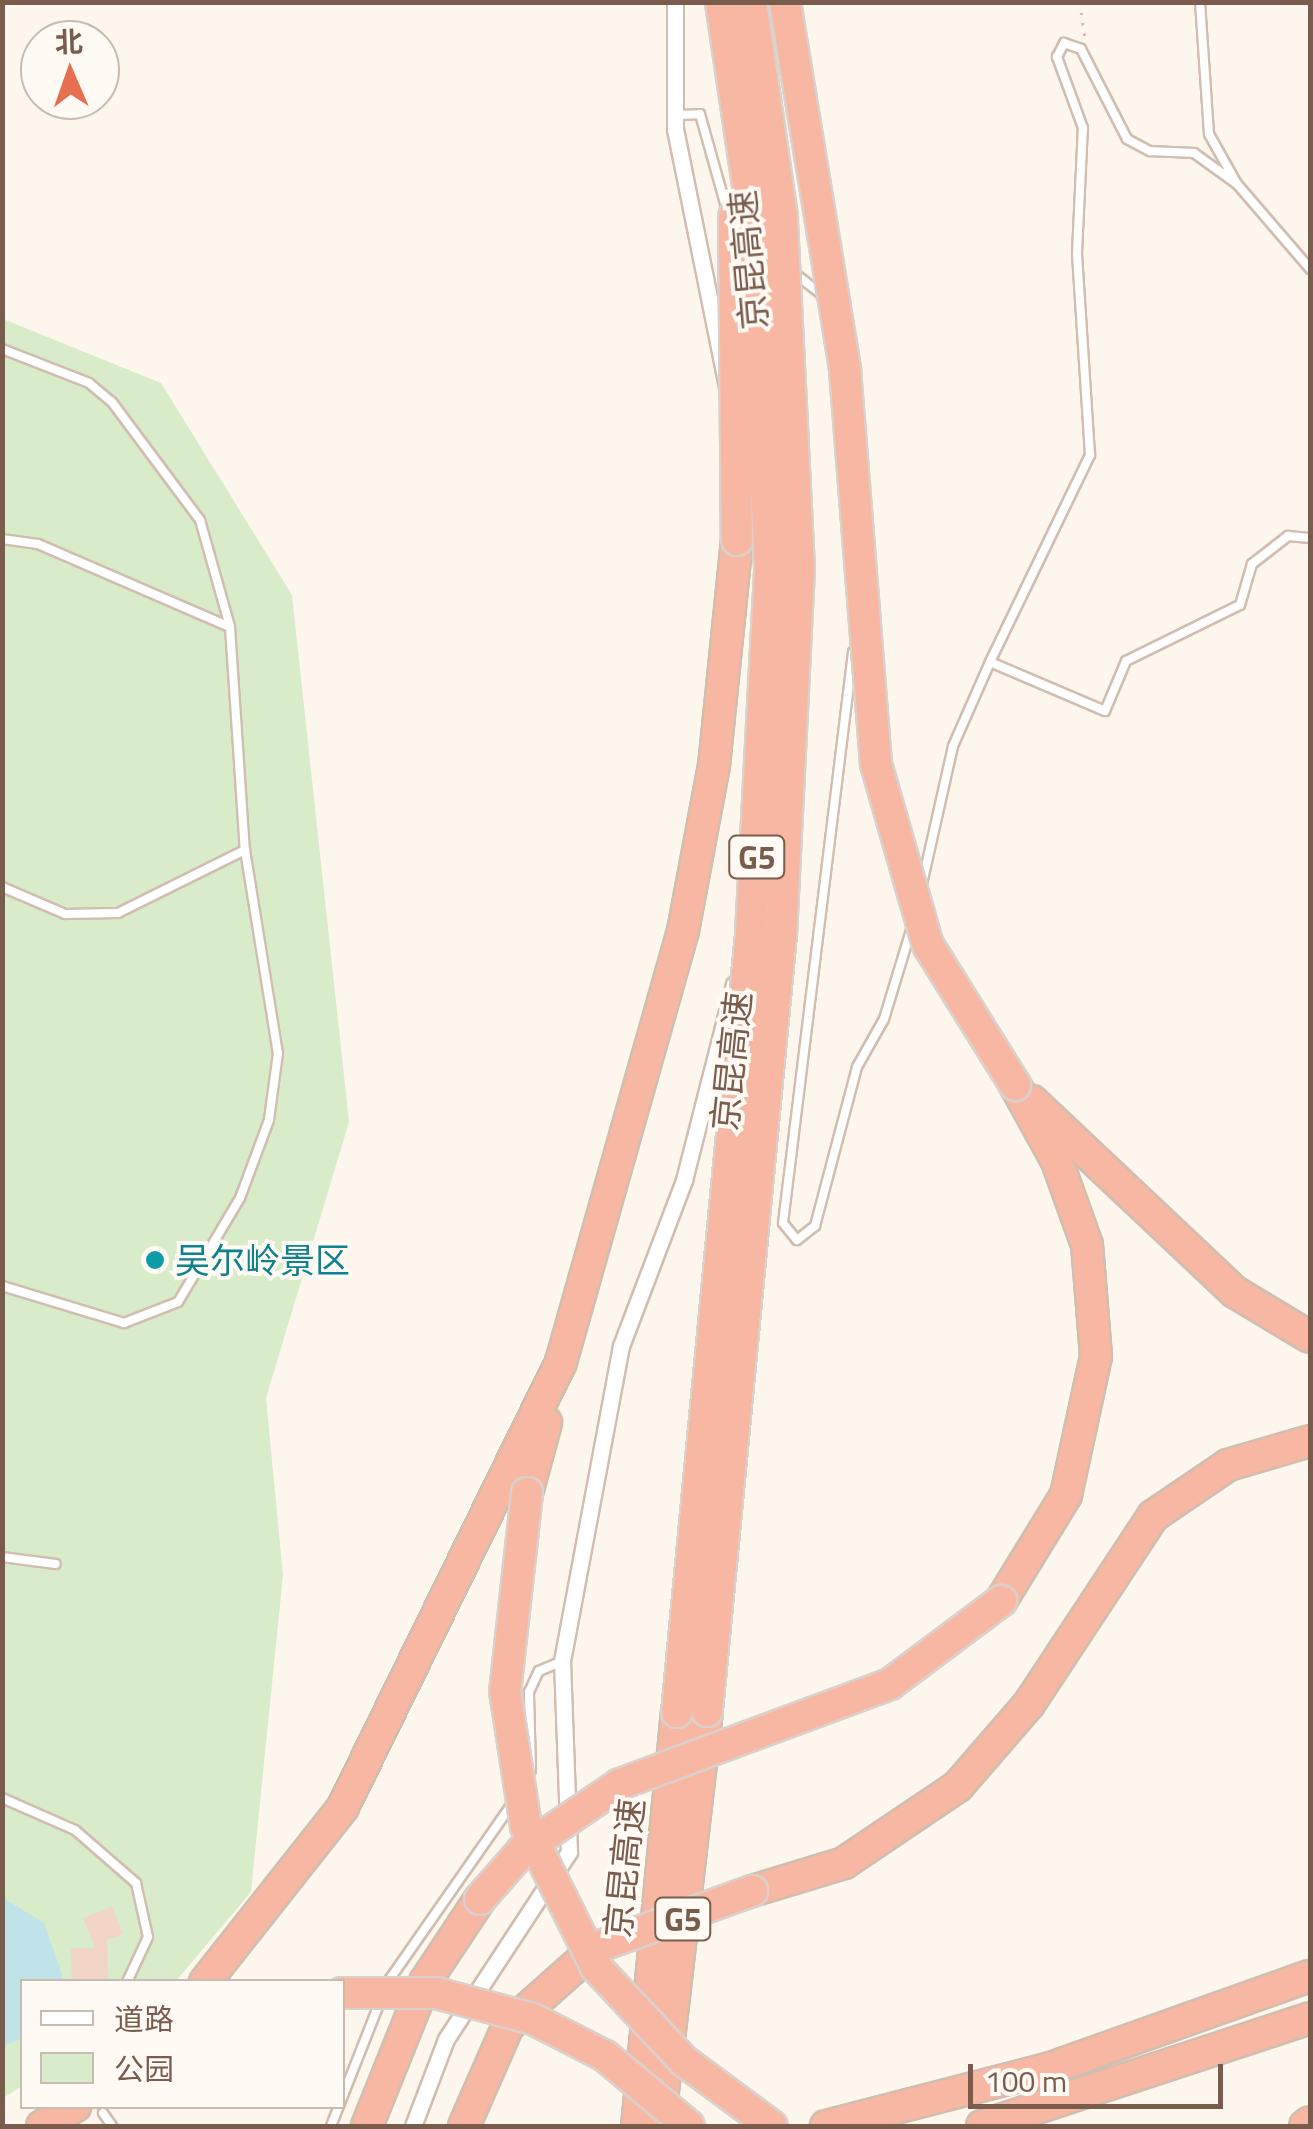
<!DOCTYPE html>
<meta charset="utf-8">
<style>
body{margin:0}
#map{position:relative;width:1313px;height:2129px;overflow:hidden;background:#fdf6ec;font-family:"Titillium Web","Noto Sans SC",sans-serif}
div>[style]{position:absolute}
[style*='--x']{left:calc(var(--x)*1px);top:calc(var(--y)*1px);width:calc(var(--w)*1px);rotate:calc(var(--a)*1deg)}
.green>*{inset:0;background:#d8ecc9}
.water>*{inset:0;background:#bfe3e8}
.building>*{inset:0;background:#f3d5c3}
.path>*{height:2.5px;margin-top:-1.25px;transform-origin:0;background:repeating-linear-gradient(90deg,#d9b8a5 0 2.5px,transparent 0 10.5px)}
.roads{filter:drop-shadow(2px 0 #d1beb0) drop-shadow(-2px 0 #d1beb0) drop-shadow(0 2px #d1beb0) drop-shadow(0 -2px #d1beb0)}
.service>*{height:8px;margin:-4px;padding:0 4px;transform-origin:4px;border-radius:4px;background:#fff}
.minor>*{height:15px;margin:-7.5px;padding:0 7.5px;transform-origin:7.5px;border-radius:7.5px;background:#fff}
.motorway>*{height:30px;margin:-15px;padding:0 15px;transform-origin:15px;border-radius:15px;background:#f7b7a3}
.bridges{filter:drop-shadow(2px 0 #dad1cd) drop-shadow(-2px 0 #dad1cd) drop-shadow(0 2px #dad1cd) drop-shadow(0 -2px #dad1cd)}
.motorway-bridge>*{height:30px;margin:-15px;padding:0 15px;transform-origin:15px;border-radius:15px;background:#f7b7a3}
.dots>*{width:28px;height:28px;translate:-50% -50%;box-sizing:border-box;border:5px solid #fffaf3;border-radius:50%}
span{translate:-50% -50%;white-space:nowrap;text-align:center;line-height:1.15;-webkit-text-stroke:8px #fffaf3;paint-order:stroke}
.shield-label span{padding:2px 8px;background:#fffaf3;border:2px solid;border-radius:8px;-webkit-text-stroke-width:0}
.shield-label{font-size:32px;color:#7a5c4d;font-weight:700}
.street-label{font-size:35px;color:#7a5c4d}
.culture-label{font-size:35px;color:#0d838f}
.left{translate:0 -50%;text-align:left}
.frame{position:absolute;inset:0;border:5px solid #7a5c4d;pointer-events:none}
.legend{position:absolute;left:20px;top:1979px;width:325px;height:130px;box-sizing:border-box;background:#fffaf3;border:2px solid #cabbb1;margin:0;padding:12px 18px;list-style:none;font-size:30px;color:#7a5c4d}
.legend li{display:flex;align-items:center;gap:20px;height:50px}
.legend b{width:50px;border:2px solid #cabbb1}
.north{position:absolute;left:20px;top:20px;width:100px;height:100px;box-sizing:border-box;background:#fffaf3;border:2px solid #cabbb1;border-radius:50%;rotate:358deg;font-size:28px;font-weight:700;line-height:40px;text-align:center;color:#7a5c4d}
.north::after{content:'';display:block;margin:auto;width:35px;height:45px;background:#e76f51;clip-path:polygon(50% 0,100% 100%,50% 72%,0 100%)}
.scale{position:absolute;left:968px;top:2064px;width:255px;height:45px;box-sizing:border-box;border:5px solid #7a5c4d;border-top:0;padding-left:12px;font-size:30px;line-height:35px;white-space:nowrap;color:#7a5c4d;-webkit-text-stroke:8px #fffaf3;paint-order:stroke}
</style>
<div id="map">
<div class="green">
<i style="clip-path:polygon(3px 319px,161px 383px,292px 595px,349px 1122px,266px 1398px,283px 1575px,251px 1892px,176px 1981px,22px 1982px,22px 2086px,3px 2098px)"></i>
</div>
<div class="water">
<i style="clip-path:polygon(3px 1898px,44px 1923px,62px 1974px,61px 1981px,22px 1982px,22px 2038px,3px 2046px)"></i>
</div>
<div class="building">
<i style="clip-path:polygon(112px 1907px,123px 1934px,107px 1940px,108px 1982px,72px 1982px,71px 1948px,95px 1948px,83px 1918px)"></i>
</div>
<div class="path">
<i style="--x:1080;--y:2;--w:34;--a:82"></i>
</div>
<div class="roads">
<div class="service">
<i style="--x:1200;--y:2;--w:132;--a:86.1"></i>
<i style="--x:1209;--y:134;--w:57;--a:60.8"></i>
<i style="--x:1237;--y:184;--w:112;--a:49.3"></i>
<i style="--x:676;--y:115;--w:24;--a:-2"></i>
<i style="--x:700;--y:114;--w:101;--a:74.4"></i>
<i style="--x:793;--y:272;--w:36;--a:38"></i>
<i style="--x:2;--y:349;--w:93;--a:21.3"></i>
<i style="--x:89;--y:383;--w:30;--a:40"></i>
<i style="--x:112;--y:402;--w:147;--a:53.3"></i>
<i style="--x:200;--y:520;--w:111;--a:74.3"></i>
<i style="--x:230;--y:627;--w:224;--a:86.2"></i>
<i style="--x:245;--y:850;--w:206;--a:80.8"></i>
<i style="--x:278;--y:1053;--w:68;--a:97.7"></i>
<i style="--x:269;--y:1120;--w:83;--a:110.4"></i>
<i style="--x:240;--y:1198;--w:121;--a:120.8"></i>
<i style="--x:178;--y:1302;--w:58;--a:158.7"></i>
<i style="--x:124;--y:1323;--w:127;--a:-163.1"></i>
<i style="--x:2;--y:539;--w:36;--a:8"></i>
<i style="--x:38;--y:544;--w:209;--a:23.4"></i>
<i style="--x:853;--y:652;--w:575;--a:96.99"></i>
<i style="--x:783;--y:1223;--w:22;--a:51"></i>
<i style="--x:797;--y:1240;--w:23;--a:-38"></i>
<i style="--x:815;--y:1226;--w:164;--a:-75.2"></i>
<i style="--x:857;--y:1067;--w:55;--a:-60.6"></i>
<i style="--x:884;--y:1019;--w:96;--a:-73.1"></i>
<i style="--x:990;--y:662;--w:230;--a:-64.2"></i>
<i style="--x:1090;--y:455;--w:202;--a:-93.7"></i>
<i style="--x:1077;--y:253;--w:125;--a:-87.3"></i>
<i style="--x:1083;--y:128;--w:76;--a:-110.1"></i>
<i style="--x:1057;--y:57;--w:16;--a:-63"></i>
<i style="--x:1064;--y:43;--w:18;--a:19"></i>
<i style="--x:1081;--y:49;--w:101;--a:62.9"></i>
<i style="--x:1127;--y:139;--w:26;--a:28"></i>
<i style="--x:1150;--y:151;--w:44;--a:2.6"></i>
<i style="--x:1194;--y:153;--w:53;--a:35.8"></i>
<i style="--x:922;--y:884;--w:141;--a:-77.3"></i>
<i style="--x:953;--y:746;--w:92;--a:-66.2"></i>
<i style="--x:990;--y:662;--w:125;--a:23.1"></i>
<i style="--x:1105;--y:711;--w:54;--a:-67.2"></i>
<i style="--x:1126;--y:661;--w:127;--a:-26.2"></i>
<i style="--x:1240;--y:605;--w:43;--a:-73.7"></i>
<i style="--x:1252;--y:564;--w:46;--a:-37.9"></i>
<i style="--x:1288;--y:536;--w:22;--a:5"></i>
<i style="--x:2;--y:887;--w:69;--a:23.2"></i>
<i style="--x:65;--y:914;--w:53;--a:-1.1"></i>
<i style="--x:118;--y:913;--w:142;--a:-26.4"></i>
<i style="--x:2;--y:1557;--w:54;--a:7.4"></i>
<i style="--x:531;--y:1770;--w:78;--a:-91.5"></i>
<i style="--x:529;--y:1692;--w:23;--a:-65"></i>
<i style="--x:539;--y:1671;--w:25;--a:-23"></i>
<i style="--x:2;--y:1798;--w:80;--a:23.7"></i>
<i style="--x:75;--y:1830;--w:81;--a:41"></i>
<i style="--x:136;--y:1883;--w:55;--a:77.5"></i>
<i style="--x:148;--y:1937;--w:50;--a:115"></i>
<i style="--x:385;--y:1986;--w:226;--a:-55.1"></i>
<i style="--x:103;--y:2113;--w:16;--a:55"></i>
<i style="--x:331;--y:2126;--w:136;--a:-68.5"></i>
</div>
<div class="minor">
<i style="--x:675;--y:2;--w:127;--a:90"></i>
<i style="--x:675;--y:129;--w:263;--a:78.6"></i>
<i style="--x:413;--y:2126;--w:93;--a:-69.2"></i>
<i style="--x:446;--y:2039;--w:224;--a:-56.7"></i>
<i style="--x:569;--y:1852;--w:191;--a:-92.1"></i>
<i style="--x:562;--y:1661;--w:320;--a:-79.4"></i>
<i style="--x:621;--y:1346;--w:178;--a:-69.2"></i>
<i style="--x:684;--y:1180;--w:202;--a:-75.7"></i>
</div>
<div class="motorway">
<i style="--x:1032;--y:1101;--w:279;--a:43.3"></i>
<i style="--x:1235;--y:1292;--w:87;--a:31"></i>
<i style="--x:527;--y:1493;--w:73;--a:-74.8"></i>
<i style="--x:1001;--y:1601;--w:124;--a:-58.5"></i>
<i style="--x:1066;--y:1495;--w:142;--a:-77.8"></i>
<i style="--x:1096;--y:1356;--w:111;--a:-94.6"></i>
<i style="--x:1087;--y:1245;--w:89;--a:-109.7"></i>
<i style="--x:1057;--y:1161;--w:87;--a:-118.9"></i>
<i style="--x:752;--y:1891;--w:96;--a:-16.9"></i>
<i style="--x:844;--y:1863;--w:138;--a:-34"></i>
<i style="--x:958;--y:1786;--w:108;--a:-49.1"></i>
<i style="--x:1029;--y:1704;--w:225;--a:-56.6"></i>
<i style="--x:1153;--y:1516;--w:91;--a:-34.2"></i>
<i style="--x:1228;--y:1465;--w:85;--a:-16.3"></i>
<i style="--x:205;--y:1982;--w:223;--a:-51.7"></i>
<i style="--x:343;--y:1807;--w:496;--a:-63.9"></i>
<i style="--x:561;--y:1362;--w:448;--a:-74.2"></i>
<i style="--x:683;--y:931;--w:168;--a:-79.4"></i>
<i style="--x:714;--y:766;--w:227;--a:-84.2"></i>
<i style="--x:42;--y:2126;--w:39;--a:-31"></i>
<i style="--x:367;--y:2126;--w:155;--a:-68.1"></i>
<i style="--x:425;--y:1982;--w:100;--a:-56.5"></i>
<i style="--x:464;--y:2126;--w:109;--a:-66.3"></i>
<i style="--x:508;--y:2026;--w:119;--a:-41.6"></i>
<i style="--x:637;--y:2126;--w:416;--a:-84.5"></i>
<i style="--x:659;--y:2126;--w:418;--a:-83.4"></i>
<i style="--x:826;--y:2126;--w:232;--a:-14.5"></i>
<i style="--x:1051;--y:2068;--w:275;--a:-19.6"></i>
<i style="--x:982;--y:2126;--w:345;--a:-18.2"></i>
<i style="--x:1305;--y:2126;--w:6;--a:-39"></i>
</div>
</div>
<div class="bridges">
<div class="motorway-bridge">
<i style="--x:785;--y:2;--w:373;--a:80.7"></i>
<i style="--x:845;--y:370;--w:395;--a:85.5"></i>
<i style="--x:876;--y:764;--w:188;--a:74"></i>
<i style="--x:928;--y:945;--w:165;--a:58.1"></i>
<i style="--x:734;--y:216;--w:324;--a:89.5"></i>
<i style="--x:527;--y:1493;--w:199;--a:96.3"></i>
<i style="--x:505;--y:1691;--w:137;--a:81.2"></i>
<i style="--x:526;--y:1826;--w:157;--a:63.6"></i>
<i style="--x:596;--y:1967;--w:129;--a:46.9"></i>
<i style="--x:684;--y:2061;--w:109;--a:36.5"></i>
<i style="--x:707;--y:1711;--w:779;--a:-84.55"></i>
<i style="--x:781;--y:936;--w:367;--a:-87.2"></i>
<i style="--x:799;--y:569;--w:352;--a:-92.8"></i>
<i style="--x:782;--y:217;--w:217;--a:-98.2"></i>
<i style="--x:677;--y:1712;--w:782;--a:-84.57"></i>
<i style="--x:751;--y:934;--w:366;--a:-87"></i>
<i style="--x:770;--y:568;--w:349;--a:-92.8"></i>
<i style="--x:753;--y:219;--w:219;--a:-98.4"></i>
<i style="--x:480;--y:1899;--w:65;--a:-48.7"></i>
<i style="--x:523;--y:1850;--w:117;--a:-34.2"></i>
<i style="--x:620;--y:1784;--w:288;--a:-20.3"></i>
<i style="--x:890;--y:1684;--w:139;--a:-36.8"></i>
<i style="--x:597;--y:1947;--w:165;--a:-19.9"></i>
<i style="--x:342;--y:1993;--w:94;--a:0"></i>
<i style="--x:436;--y:1993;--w:100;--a:15"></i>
<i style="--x:533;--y:2019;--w:81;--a:27.2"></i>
<i style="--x:605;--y:2056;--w:109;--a:39.8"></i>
</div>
</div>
<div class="dots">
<i style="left:155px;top:1260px;background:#0f9aa8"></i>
</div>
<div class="shield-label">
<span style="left:757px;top:857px">G5</span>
<span style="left:683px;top:1919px">G5</span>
</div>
<div class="street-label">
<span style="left:748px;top:260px;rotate:-95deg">京昆高速</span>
<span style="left:731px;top:1061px;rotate:-84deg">京昆高速</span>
<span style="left:624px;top:1868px;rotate:-84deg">京昆高速</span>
</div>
<div class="culture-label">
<span class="left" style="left:175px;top:1260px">吴尔岭景区</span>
</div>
<div class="frame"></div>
<ul class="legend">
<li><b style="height:12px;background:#fff"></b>道路</li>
<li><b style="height:28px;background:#d8ecc9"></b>公园</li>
</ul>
<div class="north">北</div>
<div class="scale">100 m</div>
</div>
